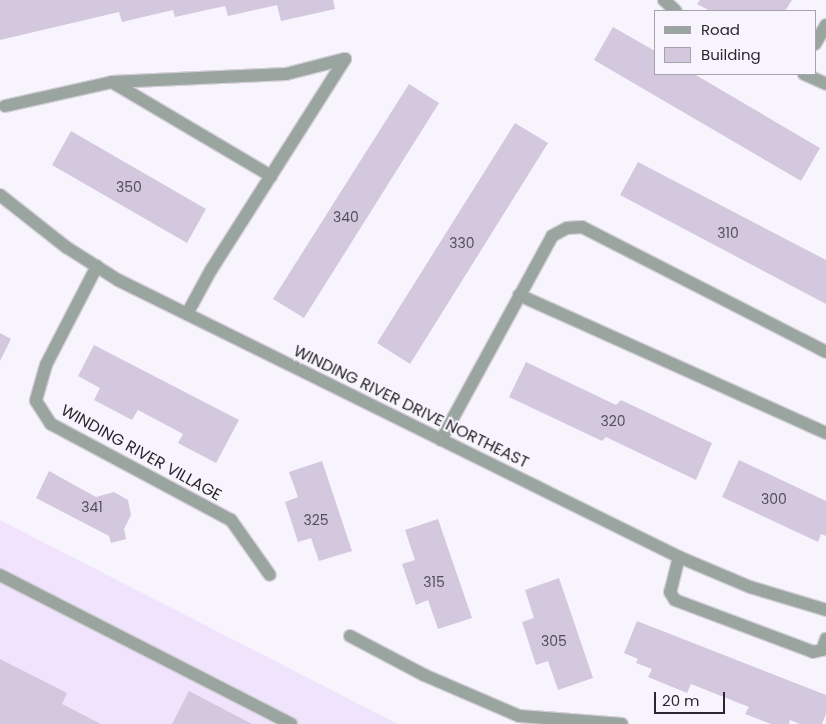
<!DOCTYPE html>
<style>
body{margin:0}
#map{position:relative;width:826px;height:724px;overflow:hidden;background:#f8f4fd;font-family:Poppins,sans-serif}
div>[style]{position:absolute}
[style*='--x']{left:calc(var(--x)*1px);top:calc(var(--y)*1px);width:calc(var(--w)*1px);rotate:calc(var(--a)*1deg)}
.built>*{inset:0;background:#f0e4fc}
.building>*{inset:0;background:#d3c8de}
.roads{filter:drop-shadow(1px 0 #d3cfd8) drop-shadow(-1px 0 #d3cfd8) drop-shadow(0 1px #d3cfd8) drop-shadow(0 -1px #d3cfd8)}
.service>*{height:12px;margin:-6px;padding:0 6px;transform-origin:6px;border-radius:6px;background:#9ba59f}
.minor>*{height:12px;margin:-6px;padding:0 6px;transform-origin:6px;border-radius:6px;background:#9ba59f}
span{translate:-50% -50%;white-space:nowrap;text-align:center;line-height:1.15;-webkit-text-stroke:4px #f8f4fd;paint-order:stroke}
.number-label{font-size:14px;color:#554f5b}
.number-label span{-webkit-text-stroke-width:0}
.street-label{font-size:16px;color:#2b272f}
.legend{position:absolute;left:654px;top:10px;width:162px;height:65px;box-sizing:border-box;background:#f8f4fd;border:1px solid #a6a2ab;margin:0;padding:6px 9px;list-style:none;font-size:15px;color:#2b272f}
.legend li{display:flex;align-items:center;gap:10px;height:25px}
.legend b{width:25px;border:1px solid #a6a2ab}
.scale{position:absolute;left:654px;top:692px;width:71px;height:22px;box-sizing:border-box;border:2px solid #2b272f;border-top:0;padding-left:6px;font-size:15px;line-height:18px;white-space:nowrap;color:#2b272f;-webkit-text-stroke:4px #f8f4fd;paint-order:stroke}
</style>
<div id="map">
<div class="built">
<i style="clip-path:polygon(0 520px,398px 724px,0 724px)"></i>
</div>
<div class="building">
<i style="clip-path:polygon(0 0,333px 0,335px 9px,281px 21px,277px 5px,228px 16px,225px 6px,175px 17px,173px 10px,122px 22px,119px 12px,0 40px)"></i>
<i style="clip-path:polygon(700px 0,792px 0,785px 11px,710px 11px,697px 4px)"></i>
<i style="clip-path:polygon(613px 27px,655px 51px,655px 74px,694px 74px,820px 148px,801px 181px,594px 60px)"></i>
<i style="clip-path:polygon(409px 84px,439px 103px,304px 318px,273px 299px)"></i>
<i style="clip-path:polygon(515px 123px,548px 143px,410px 364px,377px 343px)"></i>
<i style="clip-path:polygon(71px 131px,206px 209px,187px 243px,52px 165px)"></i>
<i style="clip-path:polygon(638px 162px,826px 260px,826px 304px,620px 195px)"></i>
<i style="clip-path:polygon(0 333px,11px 339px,0 361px)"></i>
<i style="clip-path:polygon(94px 345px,239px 420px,216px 463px,178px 443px,183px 434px,138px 410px,132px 420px,94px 400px,100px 388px,78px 376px)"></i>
<i style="clip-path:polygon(526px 362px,616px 405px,621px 400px,712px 443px,696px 480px,606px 437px,602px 441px,509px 397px)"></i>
<i style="clip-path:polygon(739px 460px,826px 501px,826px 536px,821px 534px,818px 542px,722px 497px)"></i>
<i style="clip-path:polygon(322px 461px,352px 551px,319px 561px,311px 538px,298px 542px,285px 502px,298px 497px,289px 472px)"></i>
<i style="clip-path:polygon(49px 471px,96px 497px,114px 492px,128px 500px,131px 515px,124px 529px,126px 539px,111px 543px,109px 536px,36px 498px)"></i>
<i style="clip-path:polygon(438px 519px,472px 618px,438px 629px,428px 600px,416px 605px,402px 564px,415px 560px,405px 530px)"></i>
<i style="clip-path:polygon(559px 578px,593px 678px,558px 690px,548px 661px,536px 665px,522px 622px,534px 618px,525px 590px)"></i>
<i style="clip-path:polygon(637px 621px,826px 695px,826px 714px,822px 724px,800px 724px,790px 720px,789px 724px,771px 724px,745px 714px,749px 707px,691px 684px,687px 693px,648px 677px,652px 669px,636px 663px,638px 659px,624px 653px)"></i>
<i style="clip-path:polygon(0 659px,67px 693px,62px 704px,101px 724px,0 724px)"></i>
<i style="clip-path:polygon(189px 691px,252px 724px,172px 724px)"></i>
</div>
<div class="roads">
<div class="service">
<i style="--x:815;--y:44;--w:22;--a:-60"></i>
<i style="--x:679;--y:557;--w:36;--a:104"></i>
<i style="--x:670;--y:592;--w:9;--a:58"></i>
<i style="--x:675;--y:600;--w:147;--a:20.6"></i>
<i style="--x:813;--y:652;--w:9;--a:-13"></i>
<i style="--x:822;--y:650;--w:12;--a:-70"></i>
<i style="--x:0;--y:575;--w:327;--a:27.1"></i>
<i style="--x:350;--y:636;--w:84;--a:27.8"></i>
<i style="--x:424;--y:675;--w:103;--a:23.3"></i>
<i style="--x:519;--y:716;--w:103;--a:4.4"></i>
</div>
<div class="minor">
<i style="--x:664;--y:0;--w:16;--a:43"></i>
<i style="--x:804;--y:74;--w:24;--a:24"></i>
<i style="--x:112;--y:82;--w:185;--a:30.6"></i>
<i style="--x:5;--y:106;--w:110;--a:-12.6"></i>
<i style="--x:112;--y:82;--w:174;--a:-2.6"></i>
<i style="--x:286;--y:74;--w:61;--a:-14.3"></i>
<i style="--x:345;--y:59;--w:250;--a:122.4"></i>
<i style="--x:211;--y:270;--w:50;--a:118.6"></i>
<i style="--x:0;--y:195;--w:84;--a:38.2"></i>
<i style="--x:66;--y:247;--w:62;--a:32.4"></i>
<i style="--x:118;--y:280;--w:626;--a:26.28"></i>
<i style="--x:679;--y:557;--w:77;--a:22.9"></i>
<i style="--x:750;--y:587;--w:79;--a:16.8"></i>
<i style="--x:97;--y:266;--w:111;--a:117.3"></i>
<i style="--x:46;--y:365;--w:37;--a:106"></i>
<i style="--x:36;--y:401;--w:27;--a:57"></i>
<i style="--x:51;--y:424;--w:204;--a:28.1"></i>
<i style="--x:231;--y:520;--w:67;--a:54.7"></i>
<i style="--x:519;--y:295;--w:337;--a:24.2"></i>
<i style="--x:441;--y:440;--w:232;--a:-61.4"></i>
<i style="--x:552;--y:236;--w:17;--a:-28"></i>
<i style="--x:567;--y:228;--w:15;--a:-4"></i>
<i style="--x:582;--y:227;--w:274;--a:27.1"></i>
</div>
</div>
<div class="number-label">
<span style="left:129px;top:187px">350</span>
<span style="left:346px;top:217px">340</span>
<span style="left:728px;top:233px">310</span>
<span style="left:462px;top:243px">330</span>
<span style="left:613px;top:421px">320</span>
<span style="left:774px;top:499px">300</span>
<span style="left:92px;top:507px">341</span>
<span style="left:316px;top:520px">325</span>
<span style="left:434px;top:582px">315</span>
<span style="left:554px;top:641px">305</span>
</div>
<div class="street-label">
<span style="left:411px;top:407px;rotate:26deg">WINDING RIVER DRIVE NORTHEAST</span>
<span style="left:141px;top:453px;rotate:29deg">WINDING RIVER VILLAGE</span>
</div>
<ul class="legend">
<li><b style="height:6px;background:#9ba59f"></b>Road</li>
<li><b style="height:14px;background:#d3c8de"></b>Building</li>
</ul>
<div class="scale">20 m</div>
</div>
